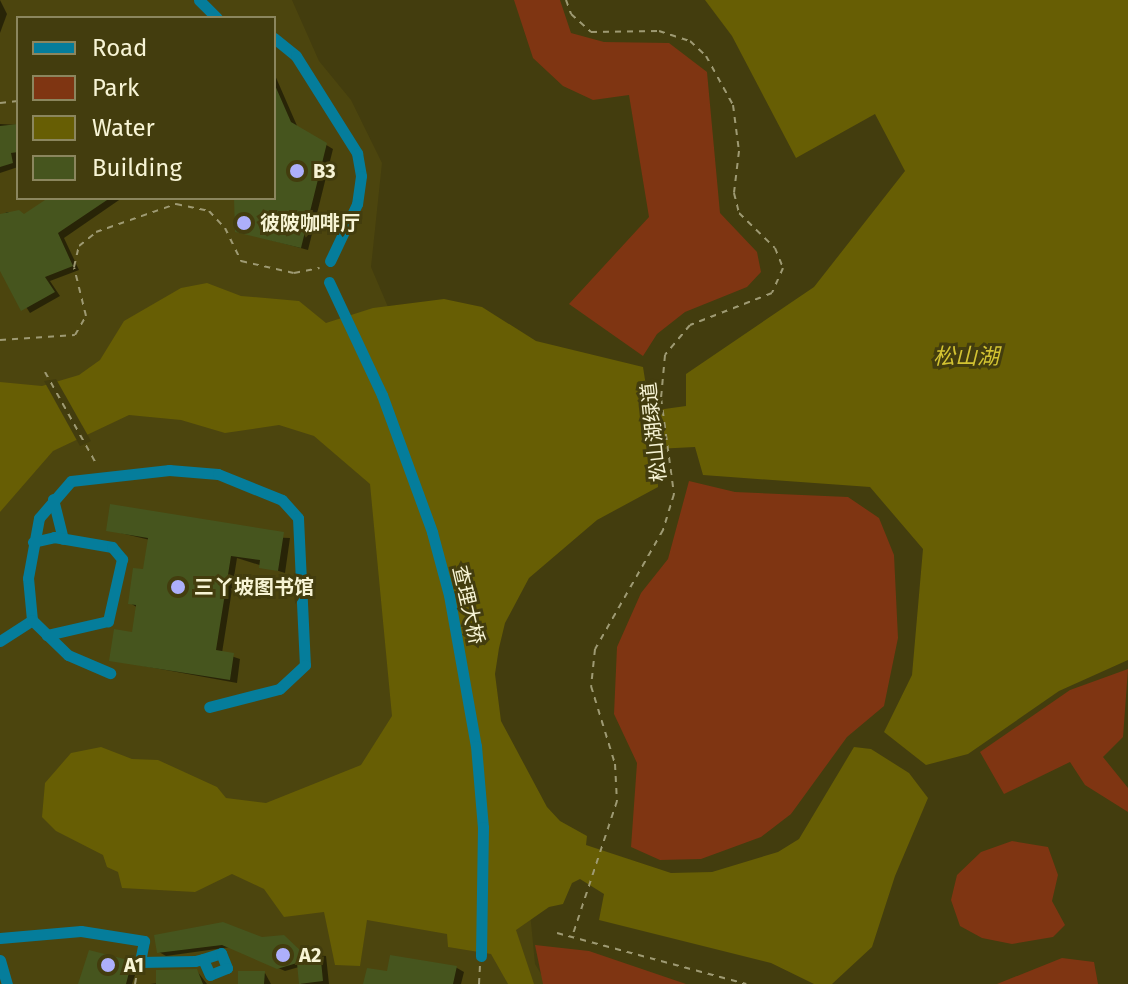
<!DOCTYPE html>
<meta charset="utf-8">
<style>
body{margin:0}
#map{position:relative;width:1128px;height:984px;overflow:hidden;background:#433d0e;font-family:"Fira Sans","Noto Sans SC",sans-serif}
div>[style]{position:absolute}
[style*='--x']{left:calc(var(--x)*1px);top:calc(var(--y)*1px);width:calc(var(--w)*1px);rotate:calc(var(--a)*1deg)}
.built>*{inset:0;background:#4c450e}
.green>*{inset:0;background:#7f3512}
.water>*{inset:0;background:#675e04}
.pier>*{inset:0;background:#433d0e}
.shadow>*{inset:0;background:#0007}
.building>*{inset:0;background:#46551e}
.path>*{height:2px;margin-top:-1px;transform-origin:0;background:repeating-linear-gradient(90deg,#9e9a73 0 6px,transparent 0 12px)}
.minor>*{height:11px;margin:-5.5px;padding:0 5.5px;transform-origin:5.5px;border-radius:5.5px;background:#057d9b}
.dots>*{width:22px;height:22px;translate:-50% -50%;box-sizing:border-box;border:4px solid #433d0e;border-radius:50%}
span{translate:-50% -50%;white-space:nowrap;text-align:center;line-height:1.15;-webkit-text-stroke:6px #433d0e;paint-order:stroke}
.poi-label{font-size:20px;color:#f7f4d5;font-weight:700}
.left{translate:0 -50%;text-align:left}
.street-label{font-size:20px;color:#f7f4d5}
.water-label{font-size:22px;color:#d3c332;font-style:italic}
.legend{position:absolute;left:16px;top:16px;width:260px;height:184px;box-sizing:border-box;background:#433d0e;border:2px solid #8b865e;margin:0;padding:10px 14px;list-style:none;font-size:24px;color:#f7f4d5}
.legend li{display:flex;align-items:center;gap:16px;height:40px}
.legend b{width:40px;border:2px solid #8b865e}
</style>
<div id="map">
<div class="built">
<i style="clip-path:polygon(evenodd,0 0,292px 0,319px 61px,351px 100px,382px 163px,371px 267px,474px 509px,501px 757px,522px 828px,535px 964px,547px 984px,0 984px,0 0,18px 18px,274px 18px,274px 198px,18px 198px,18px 18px)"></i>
</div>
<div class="green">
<i style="clip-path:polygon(514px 0,560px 0,571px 33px,604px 42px,669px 43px,707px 72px,720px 213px,757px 252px,761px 272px,747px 287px,685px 312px,657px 334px,643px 356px,569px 304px,649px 217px,629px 95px,593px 100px,563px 86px,533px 58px)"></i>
<i style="clip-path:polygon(689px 481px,735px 492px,848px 497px,879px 518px,894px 555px,898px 638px,884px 706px,847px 737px,791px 814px,761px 837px,701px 859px,660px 860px,631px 847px,637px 763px,614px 714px,617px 647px,641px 593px,668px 559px)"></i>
<i style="clip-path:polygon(1128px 669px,1123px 737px,1103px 757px,1128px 788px,1128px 812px,1085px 785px,1070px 762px,1004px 794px,980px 752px,1070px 690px)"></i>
<i style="clip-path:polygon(1012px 841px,1048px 847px,1058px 875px,1052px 901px,1065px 925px,1053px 937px,1012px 944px,982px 938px,960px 926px,951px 900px,957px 875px,981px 852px)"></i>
<i style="clip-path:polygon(535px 945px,589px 951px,686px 984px,543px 984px)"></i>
<i style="clip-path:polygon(1062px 958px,1094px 962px,1098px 984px,997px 984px)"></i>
</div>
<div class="water">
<i style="clip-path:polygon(705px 0,1128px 0,1128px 660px,1059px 691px,968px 754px,926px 765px,884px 732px,912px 675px,923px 549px,870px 487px,703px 475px,695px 447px,656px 449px,658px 487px,597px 520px,529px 578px,505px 623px,499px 648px,495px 674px,501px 721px,547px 807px,560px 821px,587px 836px,586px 845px,671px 873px,712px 872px,778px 852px,799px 839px,854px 747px,871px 749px,909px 773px,928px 798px,895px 876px,872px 947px,832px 984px,814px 984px,771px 963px,599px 920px,604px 894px,580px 879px,572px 883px,563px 904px,549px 907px,516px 930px,534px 984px,508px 984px,491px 954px,448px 947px,447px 934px,367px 920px,360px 966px,335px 965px,324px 912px,284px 917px,264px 889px,232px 874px,195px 892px,122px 888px,118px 872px,107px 867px,103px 855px,56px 831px,42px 817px,45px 783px,71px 753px,101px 747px,132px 759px,158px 760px,217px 787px,226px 798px,266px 803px,361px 765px,392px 716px,370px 484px,314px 436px,279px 425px,225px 433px,181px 420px,129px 415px,53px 451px,0 512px,0 382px,42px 386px,79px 375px,100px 360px,124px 321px,181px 288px,207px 283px,241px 296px,299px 301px,326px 323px,373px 308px,444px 299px,482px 307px,536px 341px,643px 367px,650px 411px,686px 406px,686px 374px,814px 287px,905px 171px,875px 114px,796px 158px,732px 36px)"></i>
</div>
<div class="pier">
<i style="clip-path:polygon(56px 379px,91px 441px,80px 446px,44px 381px)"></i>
</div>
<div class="shadow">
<i style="clip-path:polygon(0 0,7px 14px,0 33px)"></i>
<i style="clip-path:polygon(274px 73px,298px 128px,333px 149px,308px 250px,237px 231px,236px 198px,274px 198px)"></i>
<i style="clip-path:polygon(0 124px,18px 125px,18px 167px,0 173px)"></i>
<i style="clip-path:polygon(51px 198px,122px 198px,64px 238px,79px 270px,50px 281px,60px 296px,30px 313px,0 267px,0 216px,7px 212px,25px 216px)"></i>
<i style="clip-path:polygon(108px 530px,290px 538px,285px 573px,237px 558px,222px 653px,240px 659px,237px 683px,111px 660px,134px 634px,138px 608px,130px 603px,145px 571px,150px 540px)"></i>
<i style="clip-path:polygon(284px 937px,304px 954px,326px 956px,329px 984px,301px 984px,299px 967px,285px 971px,231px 947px,166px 956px,159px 952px)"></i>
<i style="clip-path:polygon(392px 957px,457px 968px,464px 972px,461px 984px,365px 984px,388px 974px)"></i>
<i style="clip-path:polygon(131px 962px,138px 966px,132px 984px,80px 984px)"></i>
<i style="clip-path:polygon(197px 971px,207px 984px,150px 984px,158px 983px)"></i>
<i style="clip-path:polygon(265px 973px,271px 984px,240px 984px)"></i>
</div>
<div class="building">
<i style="clip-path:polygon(274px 83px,291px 122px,327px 143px,301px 248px,235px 232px,234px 198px,274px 198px)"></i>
<i style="clip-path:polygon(18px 124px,18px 152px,11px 153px,13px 163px,0 167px,0 126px)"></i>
<i style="clip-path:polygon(48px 198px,110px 198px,58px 233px,73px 266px,45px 277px,55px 292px,21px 311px,0 271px,0 214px,19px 210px,24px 214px)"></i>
<i style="clip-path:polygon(110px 504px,284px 532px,278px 571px,259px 568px,260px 560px,231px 556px,216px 650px,234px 653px,230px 680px,109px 661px,114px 629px,132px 632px,136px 605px,128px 604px,133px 568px,143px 569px,148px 538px,106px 531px)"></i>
<i style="clip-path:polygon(223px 922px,262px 937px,284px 935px,302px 952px,320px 950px,323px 981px,299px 984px,297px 963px,277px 969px,222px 945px,157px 953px,154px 935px)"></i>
<i style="clip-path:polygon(89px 950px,132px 961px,126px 984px,78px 984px)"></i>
<i style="clip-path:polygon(390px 955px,457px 966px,453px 984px,363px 984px,367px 968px,387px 971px)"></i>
<i style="clip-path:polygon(197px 969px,203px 984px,156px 984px,156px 970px)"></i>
<i style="clip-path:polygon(238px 971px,265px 971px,264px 984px,238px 984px)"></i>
</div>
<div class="path">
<i style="--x:566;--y:0;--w:15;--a:70"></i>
<i style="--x:571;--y:14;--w:27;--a:42"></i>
<i style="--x:591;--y:32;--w:68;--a:-0.8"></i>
<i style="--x:659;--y:31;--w:33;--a:18"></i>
<i style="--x:690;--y:41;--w:22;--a:43"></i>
<i style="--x:706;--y:56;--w:56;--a:61.1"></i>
<i style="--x:733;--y:105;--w:46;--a:82.6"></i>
<i style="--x:739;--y:151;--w:42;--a:96.8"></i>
<i style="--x:734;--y:193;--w:21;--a:76"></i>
<i style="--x:739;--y:213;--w:50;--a:44.2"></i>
<i style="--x:775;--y:248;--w:22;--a:68"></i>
<i style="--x:783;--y:268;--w:27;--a:114"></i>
<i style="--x:772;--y:293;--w:88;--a:158.7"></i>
<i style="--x:690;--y:325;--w:39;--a:130"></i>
<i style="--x:665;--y:355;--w:43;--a:95.3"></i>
<i style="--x:661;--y:398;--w:97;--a:82.3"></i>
<i style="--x:674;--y:494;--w:38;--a:107"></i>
<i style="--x:663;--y:530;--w:137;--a:119.7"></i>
<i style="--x:595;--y:649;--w:37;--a:96"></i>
<i style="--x:591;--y:686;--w:82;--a:72.9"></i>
<i style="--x:615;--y:764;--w:37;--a:87"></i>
<i style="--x:617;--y:801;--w:143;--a:108.3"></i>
<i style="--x:0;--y:103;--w:18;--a:-6"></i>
<i style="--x:0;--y:340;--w:75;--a:-3.8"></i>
<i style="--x:75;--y:335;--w:22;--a:-60"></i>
<i style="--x:86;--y:316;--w:50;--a:-103.8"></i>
<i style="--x:74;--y:267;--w:22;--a:-77"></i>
<i style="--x:79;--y:246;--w:22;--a:-39"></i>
<i style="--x:96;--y:232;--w:85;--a:-19.3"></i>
<i style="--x:176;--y:204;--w:34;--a:12"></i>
<i style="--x:209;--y:211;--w:23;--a:47"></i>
<i style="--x:225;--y:228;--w:37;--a:64"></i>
<i style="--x:241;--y:261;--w:54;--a:12.8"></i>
<i style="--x:294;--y:273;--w:26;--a:-11"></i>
<i style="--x:45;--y:372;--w:107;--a:60.8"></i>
<i style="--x:557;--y:933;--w:196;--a:15.1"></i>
<i style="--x:135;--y:984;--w:11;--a:-80"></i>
<i style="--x:479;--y:984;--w:19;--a:-87"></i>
</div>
<div class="minor">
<i style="--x:199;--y:0;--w:25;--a:45"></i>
<i style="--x:274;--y:38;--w:28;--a:39"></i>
<i style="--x:296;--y:56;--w:115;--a:57.8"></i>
<i style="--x:357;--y:153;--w:23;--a:80"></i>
<i style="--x:361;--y:176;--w:28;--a:98"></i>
<i style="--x:357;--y:204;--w:63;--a:115.3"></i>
<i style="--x:329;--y:282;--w:125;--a:64.9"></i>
<i style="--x:382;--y:395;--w:146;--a:69.9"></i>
<i style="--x:432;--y:532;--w:65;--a:74.9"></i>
<i style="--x:449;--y:595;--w:153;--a:79.9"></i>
<i style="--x:476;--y:746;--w:81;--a:85.1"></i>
<i style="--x:483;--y:827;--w:129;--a:90.9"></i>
<i style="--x:53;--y:499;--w:41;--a:76"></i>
<i style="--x:33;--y:542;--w:22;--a:-13"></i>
<i style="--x:54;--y:537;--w:59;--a:9.8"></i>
<i style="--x:112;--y:547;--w:16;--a:50"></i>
<i style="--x:122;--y:559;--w:64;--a:102.7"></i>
<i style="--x:108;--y:621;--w:63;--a:167.1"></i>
<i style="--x:32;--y:620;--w:42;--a:-95.4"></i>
<i style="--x:28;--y:578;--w:61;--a:-79.6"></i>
<i style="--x:39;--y:518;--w:49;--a:-49.1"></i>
<i style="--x:71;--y:481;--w:99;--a:-6.4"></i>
<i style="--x:169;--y:470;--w:49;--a:4.7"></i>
<i style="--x:218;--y:474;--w:69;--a:22.1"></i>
<i style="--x:282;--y:500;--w:24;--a:48"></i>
<i style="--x:298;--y:518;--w:147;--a:87.3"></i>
<i style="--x:305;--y:665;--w:35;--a:137"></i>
<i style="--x:279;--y:689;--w:72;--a:165.6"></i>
<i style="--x:0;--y:641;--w:38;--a:-33"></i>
<i style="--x:32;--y:620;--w:50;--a:44.2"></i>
<i style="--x:68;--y:655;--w:46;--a:23.2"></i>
<i style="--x:0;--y:938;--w:81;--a:-4.9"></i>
<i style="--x:81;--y:931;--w:64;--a:9"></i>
<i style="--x:144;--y:941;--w:21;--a:101"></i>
<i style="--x:140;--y:962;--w:55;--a:-1"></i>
<i style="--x:195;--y:961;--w:8;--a:-14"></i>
<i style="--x:203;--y:959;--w:19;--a:-18"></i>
<i style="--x:221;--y:953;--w:16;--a:68"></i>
<i style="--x:227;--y:968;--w:18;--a:158"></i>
<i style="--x:210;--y:975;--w:17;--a:-114"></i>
<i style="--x:0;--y:960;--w:25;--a:74"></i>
</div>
<div class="dots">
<i style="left:297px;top:171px;background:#adaffb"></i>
<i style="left:244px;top:223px;background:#adaffb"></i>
<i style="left:178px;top:587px;background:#adaffb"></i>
<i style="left:283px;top:955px;background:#adaffb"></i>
<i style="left:108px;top:965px;background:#adaffb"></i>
</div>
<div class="poi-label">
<span class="left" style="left:313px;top:171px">B3</span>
<span class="left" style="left:260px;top:223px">彼陂咖啡厅</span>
<span class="left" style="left:194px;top:587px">三丫坡图书馆</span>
<span class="left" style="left:299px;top:955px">A2</span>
<span class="left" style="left:124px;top:965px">A1</span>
</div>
<div class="street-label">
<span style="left:654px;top:432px;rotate:-96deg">松山湖绿道</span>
<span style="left:468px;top:605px;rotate:77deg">查理大桥</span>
</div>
<div class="water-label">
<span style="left:966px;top:357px">松山湖</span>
</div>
<ul class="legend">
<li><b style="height:10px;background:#057d9b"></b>Road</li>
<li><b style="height:22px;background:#7f3512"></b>Park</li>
<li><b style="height:22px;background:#675e04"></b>Water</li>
<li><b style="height:22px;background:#46551e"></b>Building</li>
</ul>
</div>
